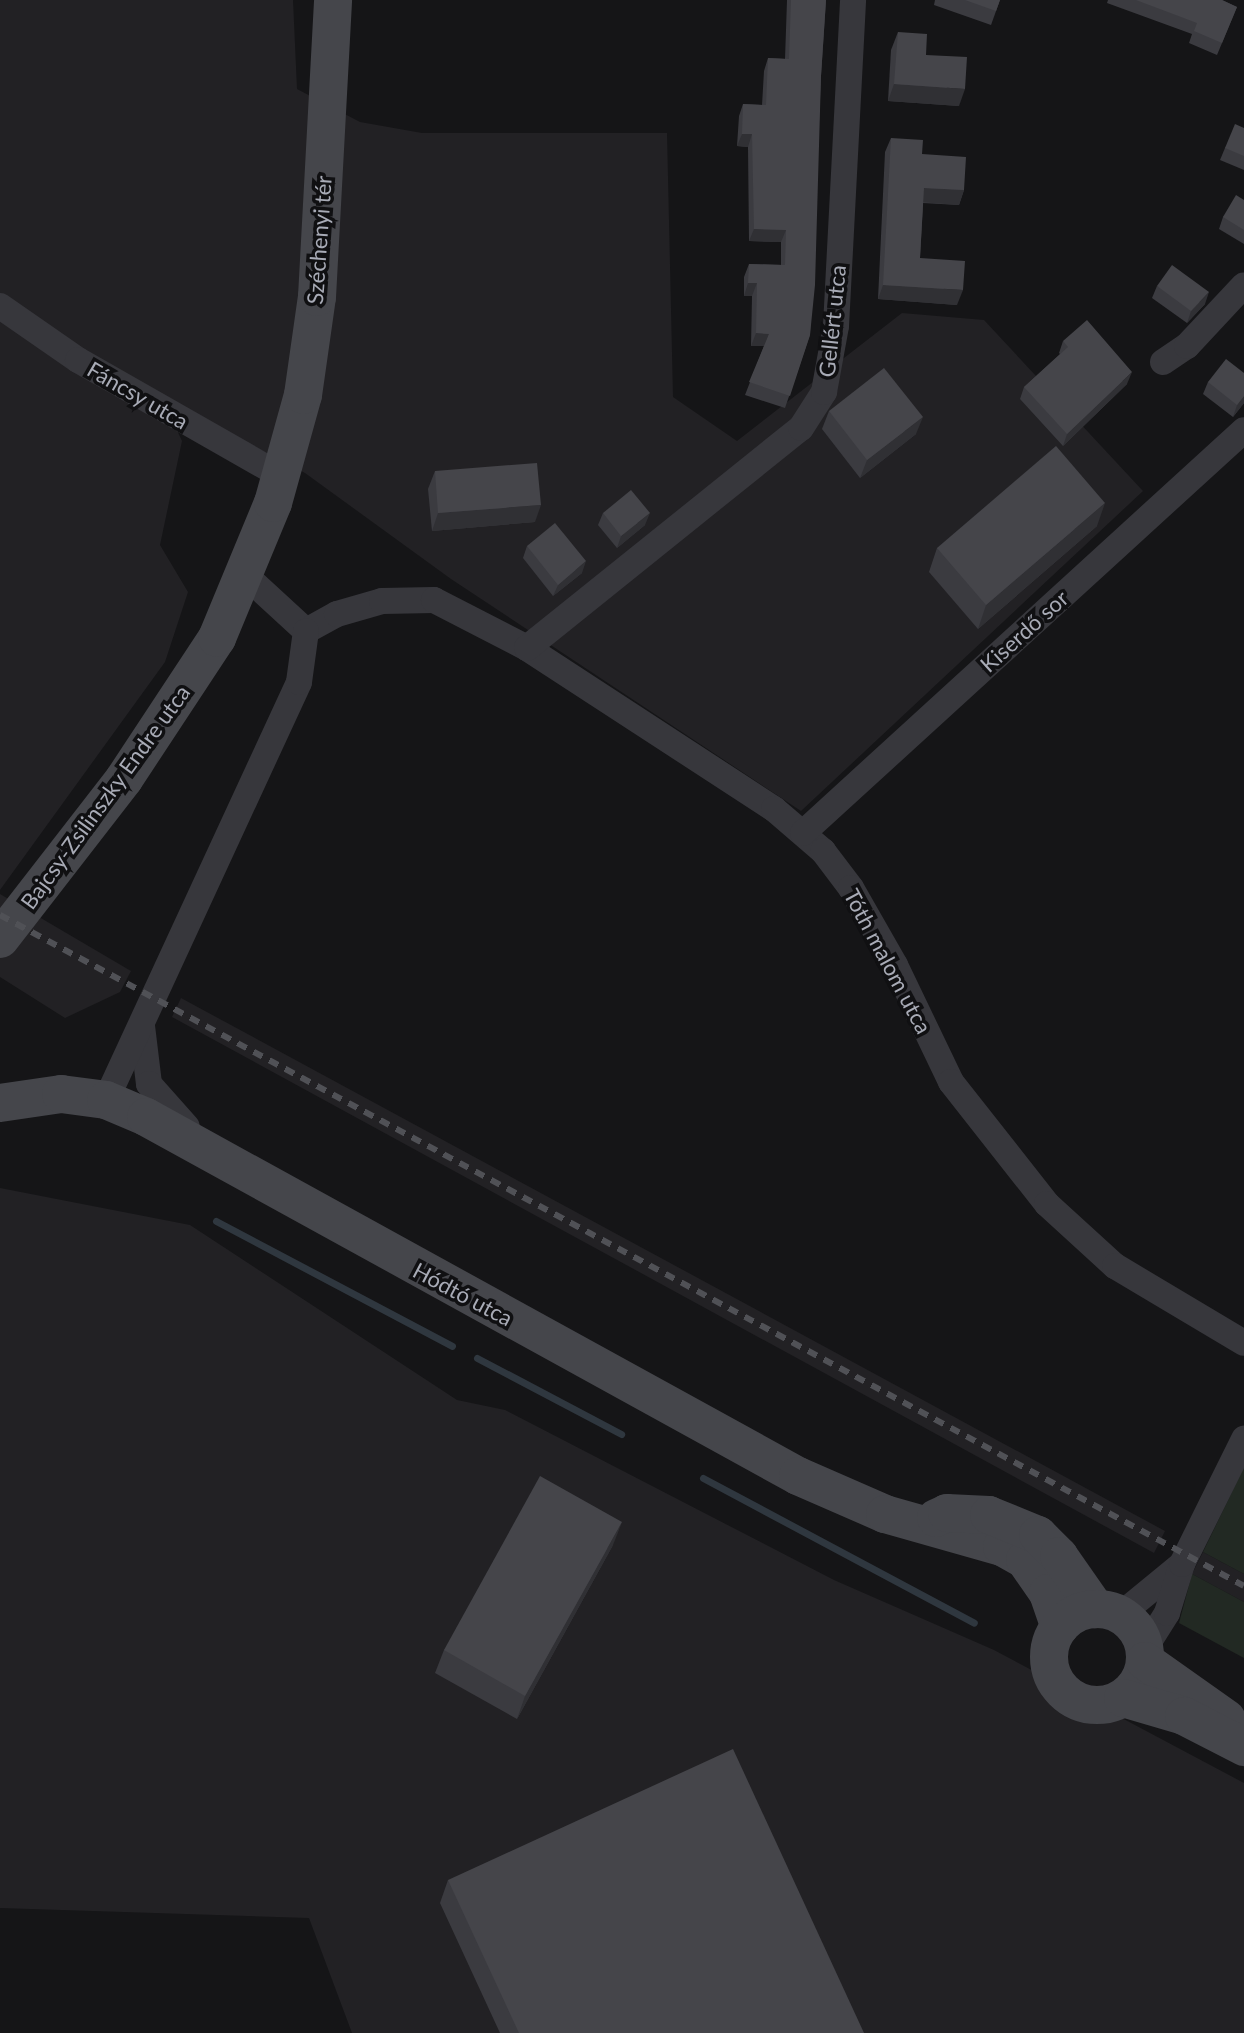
<!DOCTYPE html>
<meta charset="utf-8">
<style>
body{margin:0}
#map{position:relative;width:1244px;height:2033px;overflow:hidden;background:#151517;font-family:Lato,sans-serif}
div>[style]{position:absolute}
[style*='--x']{left:calc(var(--x)*1px);top:calc(var(--y)*1px);width:calc(var(--w)*1px);rotate:calc(var(--a)*1deg)}
.built>*{inset:0;background:#222124}
.green>*{inset:0;background:#222923}
.stream>*{height:7px;margin:-3.5px;padding:0 3.5px;transform-origin:3.5px;border-radius:3.5px;background:#2f373f}
.street>*{height:26px;margin:-13px;padding:0 13px;transform-origin:13px;border-radius:13px;background:#37373c}
.secondary>*{height:38px;margin:-19px;padding:0 19px;transform-origin:19px;border-radius:19px;background:#45464b}
.secondary>.ring{margin:-19px;padding:0;box-sizing:content-box;background:none;border:38px solid #45464b;border-radius:50%}
.rail>*{height:6px;margin-top:-3px;transform-origin:0;background:repeating-linear-gradient(90deg,#505156 0 10px,transparent 0 18px)}
.wall>*{inset:0;background:#3b3b40}
.shaded-wall>*{inset:0;background:#303034}
.building>*{inset:0;background:#45454a}
span{translate:-50% -50%;white-space:nowrap;text-align:center;line-height:1.15;-webkit-text-stroke:7px #101012;paint-order:stroke}
.street-label{font-size:22px;color:#a8abb6}
</style>
<div id="map">
<div class="built">
<i style="clip-path:polygon(0 0,293px 0,297px 89px,360px 122px,422px 133px,667px 133px,673px 397px,737px 441px,902px 313px,984px 320px,1143px 491px,801px 811px,451px 579px,305px 473px,162px 398px,182px 441px,160px 545px,188px 592px,165px 662px,0 890px)"></i>
<i style="clip-path:polygon(0 894px,131px 971px,120px 992px,65px 1018px,0 977px)"></i>
<i style="clip-path:polygon(181px 998px,1165px 1531px,1154px 1553px,172px 1017px)"></i>
<i style="clip-path:polygon(0 1188px,190px 1225px,457px 1400px,505px 1410px,834px 1580px,994px 1650px,1244px 1783px,1244px 2033px,352px 2033px,309px 1918px,0 1908px)"></i>
<i style="clip-path:polygon(1203px 1552px,1244px 1574px,1244px 1602px,1192px 1574px)"></i>
</div>
<div class="green">
<i style="clip-path:polygon(1244px 1467px,1244px 1574px,1203px 1552px)"></i>
<i style="clip-path:polygon(1192px 1574px,1244px 1602px,1244px 1658px,1179px 1623px)"></i>
</div>
<div class="stream">
<i style="--x:216;--y:1221;--w:267;--a:27.9"></i>
<i style="--x:477;--y:1358;--w:163;--a:27.8"></i>
<i style="--x:703;--y:1478;--w:307;--a:28.1"></i>
</div>
<div class="street">
<i style="--x:0;--y:306;--w:95;--a:34.7"></i>
<i style="--x:78;--y:360;--w:234;--a:29.7"></i>
<i style="--x:1163;--y:362;--w:29;--a:-34"></i>
<i style="--x:1187;--y:346;--w:83;--a:-46.9"></i>
<i style="--x:245;--y:575;--w:83;--a:42.6"></i>
<i style="--x:306;--y:631;--w:35;--a:-29"></i>
<i style="--x:337;--y:614;--w:47;--a:-16.1"></i>
<i style="--x:382;--y:601;--w:52;--a:-1.1"></i>
<i style="--x:434;--y:600;--w:105;--a:27.3"></i>
<i style="--x:527;--y:648;--w:295;--a:33.1"></i>
<i style="--x:774;--y:809;--w:65;--a:40.6"></i>
<i style="--x:823;--y:851;--w:46;--a:52.9"></i>
<i style="--x:851;--y:888;--w:89;--a:60.3"></i>
<i style="--x:895;--y:965;--w:130;--a:64.4"></i>
<i style="--x:951;--y:1082;--w:155;--a:51.8"></i>
<i style="--x:1047;--y:1204;--w:92;--a:42.4"></i>
<i style="--x:1115;--y:1266;--w:150;--a:30.8"></i>
<i style="--x:527;--y:648;--w:351;--a:-38.8"></i>
<i style="--x:801;--y:428;--w:43;--a:-57.4"></i>
<i style="--x:824;--y:392;--w:67;--a:-79.7"></i>
<i style="--x:836;--y:326;--w:326;--a:-87"></i>
<i style="--x:803;--y:833;--w:597;--a:-42.42"></i>
<i style="--x:142;--y:1026;--w:58;--a:83.1"></i>
<i style="--x:149;--y:1084;--w:57;--a:48.5"></i>
<i style="--x:106;--y:1100;--w:460;--a:-65.2"></i>
<i style="--x:299;--y:682;--w:51;--a:-82.2"></i>
<i style="--x:1120;--y:1615;--w:80;--a:-39.4"></i>
<i style="--x:1145;--y:1648;--w:41;--a:-57.8"></i>
<i style="--x:1167;--y:1613;--w:51;--a:-73"></i>
<i style="--x:1182;--y:1564;--w:140;--a:-63.6"></i>
</div>
<div class="secondary">
<i style="--x:0;--y:939;--w:202;--a:-52.2"></i>
<i style="--x:124;--y:779;--w:169;--a:-56.6"></i>
<i style="--x:217;--y:638;--w:146;--a:-67.5"></i>
<i style="--x:273;--y:503;--w:112;--a:-74.5"></i>
<i style="--x:303;--y:395;--w:99;--a:-81.9"></i>
<i style="--x:317;--y:297;--w:297;--a:-86.9"></i>
<i style="--x:0;--y:1103;--w:62;--a:-8.4"></i>
<i style="--x:61;--y:1094;--w:45;--a:7.6"></i>
<i style="--x:106;--y:1100;--w:43;--a:23"></i>
<i style="--x:146;--y:1117;--w:744;--a:28.84"></i>
<i style="--x:798;--y:1476;--w:95;--a:23.6"></i>
<i style="--x:885;--y:1514;--w:122;--a:15.8"></i>
<i style="--x:1002;--y:1547;--w:26;--a:29"></i>
<i style="--x:1025;--y:1560;--w:40;--a:55.1"></i>
<i style="--x:1048;--y:1593;--w:36;--a:71"></i>
<i style="--x:936;--y:1518;--w:12;--a:-24"></i>
<i style="--x:947;--y:1513;--w:42;--a:2.7"></i>
<i style="--x:989;--y:1515;--w:53;--a:22.2"></i>
<i style="--x:1038;--y:1535;--w:30;--a:45"></i>
<i style="--x:1059;--y:1556;--w:65;--a:55.1"></i>
<i class="ring" style="left:1049px;top:1609px;width:58px;height:58px"></i>
<i style="--x:1145;--y:1661;--w:100;--a:35.3"></i>
<i style="--x:1123;--y:1698;--w:64;--a:16.4"></i>
<i style="--x:1184;--y:1716;--w:68;--a:27.3"></i>
</div>
<div class="rail">
<i style="--x:0;--y:915;--w:1413;--a:28.34"></i>
</div>
<div class="wall">
<i style="clip-path:polygon(787px 0,826px 0,821px 76px,810px 335px,785px 408px,745px 395px,764px 346px,751px 346px,752px 296px,744px 296px,744px 277px,749px 264px,781px 265px,781px 242px,749px 241px,748px 147px,737px 146px,739px 116px,743px 104px,762px 105px,764px 71px,768px 58px,785px 59px)"></i>
<i style="clip-path:polygon(935px 0,1000px 0,991px 25px,934px 5px)"></i>
<i style="clip-path:polygon(1108px 0,1222px 0,1237px 7px,1217px 55px,1189px 43px,1192px 34px,1107px 3px)"></i>
<i style="clip-path:polygon(898px 32px,926px 55px,959px 106px,888px 101px,891px 50px)"></i>
<i style="clip-path:polygon(1244px 128px,1244px 170px,1220px 160px,1225px 148px)"></i>
<i style="clip-path:polygon(891px 138px,922px 154px,964px 190px,959px 205px,923px 203px,920px 258px,957px 305px,878px 299px,885px 152px)"></i>
<i style="clip-path:polygon(1244px 200px,1244px 244px,1219px 229px,1223px 217px)"></i>
<i style="clip-path:polygon(1157px 286px,1205px 304px,1187px 323px,1152px 298px)"></i>
<i style="clip-path:polygon(1063px 341px,1127px 384px,1063px 446px,1020px 399px,1024px 387px,1060px 354px,1059px 353px)"></i>
<i style="clip-path:polygon(1244px 373px,1244px 403px,1233px 417px,1203px 394px,1208px 382px)"></i>
<i style="clip-path:polygon(829px 411px,916px 434px,860px 478px,822px 429px)"></i>
<i style="clip-path:polygon(435px 471px,535px 522px,432px 531px,428px 489px)"></i>
<i style="clip-path:polygon(603px 513px,645px 525px,617px 548px,598px 525px)"></i>
<i style="clip-path:polygon(1097px 526px,978px 629px,929px 572px,937px 548px)"></i>
<i style="clip-path:polygon(527px 546px,582px 573px,553px 596px,523px 558px)"></i>
<i style="clip-path:polygon(613px 1545px,517px 1719px,435px 1673px,444px 1650px)"></i>
<i style="clip-path:polygon(448px 1880px,864px 2033px,500px 2033px,440px 1903px)"></i>
</div>
<div class="shaded-wall">
<i style="clip-path:polygon(894px 84px,965px 89px,959px 106px,888px 101px)"></i>
<i style="clip-path:polygon(742px 134px,752px 134px,748px 147px,737px 146px)"></i>
<i style="clip-path:polygon(924px 188px,964px 190px,959px 205px,919px 202px)"></i>
<i style="clip-path:polygon(754px 229px,786px 230px,781px 242px,749px 241px)"></i>
<i style="clip-path:polygon(748px 283px,757px 283px,752px 296px,744px 296px)"></i>
<i style="clip-path:polygon(883px 285px,963px 290px,957px 305px,878px 299px)"></i>
<i style="clip-path:polygon(1209px 292px,1205px 304px,1187px 323px,1191px 311px)"></i>
<i style="clip-path:polygon(756px 333px,769px 334px,765px 346px,751px 346px)"></i>
<i style="clip-path:polygon(1132px 372px,1127px 384px,1063px 446px,1067px 434px)"></i>
<i style="clip-path:polygon(1244px 396px,1244px 403px,1233px 417px,1237px 405px)"></i>
<i style="clip-path:polygon(923px 417px,916px 434px,860px 478px,867px 460px)"></i>
<i style="clip-path:polygon(1105px 503px,1097px 526px,978px 629px,986px 605px)"></i>
<i style="clip-path:polygon(541px 505px,535px 522px,432px 531px,438px 513px)"></i>
<i style="clip-path:polygon(650px 513px,645px 525px,617px 548px,621px 536px)"></i>
<i style="clip-path:polygon(586px 561px,582px 573px,553px 596px,558px 585px)"></i>
<i style="clip-path:polygon(622px 1522px,613px 1545px,517px 1719px,525px 1696px)"></i>
</div>
<div class="building">
<i style="clip-path:polygon(791px 0,826px 0,821px 76px,815px 285px,810px 335px,790px 396px,749px 382px,769px 334px,756px 333px,757px 283px,748px 283px,749px 264px,785px 265px,786px 230px,754px 229px,752px 134px,742px 134px,743px 104px,766px 105px,768px 58px,789px 59px)"></i>
<i style="clip-path:polygon(965px 0,1000px 0,996px 11px)"></i>
<i style="clip-path:polygon(1136px 0,1222px 0,1237px 7px,1222px 43px,1194px 31px,1197px 23px)"></i>
<i style="clip-path:polygon(898px 32px,927px 34px,926px 55px,967px 57px,965px 89px,894px 84px)"></i>
<i style="clip-path:polygon(1235px 124px,1244px 128px,1244px 156px,1225px 148px)"></i>
<i style="clip-path:polygon(891px 138px,923px 140px,922px 154px,966px 157px,964px 190px,924px 188px,920px 258px,965px 261px,963px 290px,883px 285px)"></i>
<i style="clip-path:polygon(1236px 195px,1244px 200px,1244px 230px,1223px 217px)"></i>
<i style="clip-path:polygon(1172px 265px,1209px 292px,1191px 311px,1157px 286px)"></i>
<i style="clip-path:polygon(1087px 320px,1132px 372px,1067px 434px,1024px 387px,1068px 347px,1063px 341px)"></i>
<i style="clip-path:polygon(1226px 359px,1244px 373px,1244px 396px,1237px 405px,1208px 382px)"></i>
<i style="clip-path:polygon(884px 368px,923px 417px,867px 460px,829px 411px)"></i>
<i style="clip-path:polygon(1056px 446px,1105px 503px,986px 605px,937px 548px)"></i>
<i style="clip-path:polygon(537px 463px,541px 505px,438px 513px,435px 471px)"></i>
<i style="clip-path:polygon(631px 490px,650px 513px,621px 536px,603px 513px)"></i>
<i style="clip-path:polygon(555px 523px,586px 561px,558px 585px,527px 546px)"></i>
<i style="clip-path:polygon(540px 1476px,622px 1522px,525px 1696px,444px 1650px)"></i>
<i style="clip-path:polygon(733px 1749px,864px 2033px,519px 2033px,448px 1880px)"></i>
</div>
<div class="street-label">
<span style="left:319px;top:240px;rotate:-86deg">Széchenyi tér</span>
<span style="left:832px;top:321px;rotate:-84deg">Gellért utca</span>
<span style="left:138px;top:395px;rotate:30deg">Fáncsy utca</span>
<span style="left:1024px;top:631px;rotate:-42deg">Kiserdő sor</span>
<span style="left:105px;top:797px;rotate:-54deg">Bajcsy-Zsilinszky Endre utca</span>
<span style="left:888px;top:961px;rotate:62deg">Tóth malom utca</span>
<span style="left:463px;top:1294px;rotate:28deg">Hódtó utca</span>
</div>
</div>
